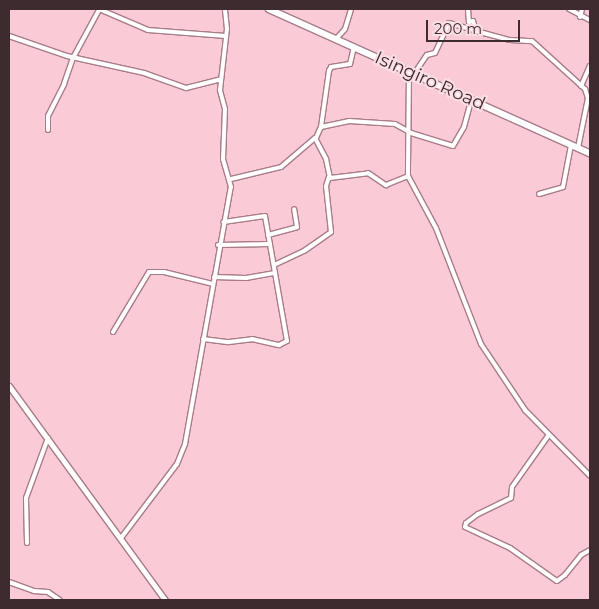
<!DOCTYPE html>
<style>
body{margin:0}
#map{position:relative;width:599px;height:609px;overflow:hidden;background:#facbd6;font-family:Montserrat,sans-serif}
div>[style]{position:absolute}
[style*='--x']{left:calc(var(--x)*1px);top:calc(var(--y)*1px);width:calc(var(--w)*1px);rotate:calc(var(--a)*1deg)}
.roads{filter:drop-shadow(1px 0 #a87c87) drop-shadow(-1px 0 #a87c87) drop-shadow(0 1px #a87c87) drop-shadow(0 -1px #a87c87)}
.street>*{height:4px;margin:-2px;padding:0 2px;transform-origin:2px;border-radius:2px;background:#fff}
.secondary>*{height:5px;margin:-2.5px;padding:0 2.5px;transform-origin:2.5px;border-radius:2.5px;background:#fff}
.primary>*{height:5.5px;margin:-2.75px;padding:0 2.75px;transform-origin:2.75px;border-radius:2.75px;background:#fff}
span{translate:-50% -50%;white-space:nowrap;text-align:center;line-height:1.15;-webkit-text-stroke:4px #fbdee4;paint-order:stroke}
.street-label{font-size:18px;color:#3d2b30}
.frame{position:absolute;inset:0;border:10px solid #3d2b30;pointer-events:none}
.scale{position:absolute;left:426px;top:20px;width:94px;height:22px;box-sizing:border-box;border:2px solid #3d2b30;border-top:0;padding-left:6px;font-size:15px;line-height:18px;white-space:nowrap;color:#3d2b30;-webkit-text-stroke:4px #fbdee4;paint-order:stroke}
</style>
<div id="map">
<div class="roads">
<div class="street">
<i style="--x:99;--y:9;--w:53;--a:23.2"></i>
<i style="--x:148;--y:30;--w:78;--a:4.4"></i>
<i style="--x:468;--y:9;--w:13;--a:86"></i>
<i style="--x:469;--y:22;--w:4;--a:-14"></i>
<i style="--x:473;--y:21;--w:10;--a:73"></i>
<i style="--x:476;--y:31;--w:35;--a:15"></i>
<i style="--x:510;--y:40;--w:22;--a:3"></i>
<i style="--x:532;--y:41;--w:72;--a:42.2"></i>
<i style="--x:585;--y:89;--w:9;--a:72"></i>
<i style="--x:588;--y:98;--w:51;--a:101.3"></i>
<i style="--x:569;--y:9;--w:24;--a:28"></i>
<i style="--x:580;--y:17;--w:8;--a:-76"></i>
<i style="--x:9;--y:36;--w:61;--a:19"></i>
<i style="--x:67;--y:56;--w:79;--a:12.4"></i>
<i style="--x:144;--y:73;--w:45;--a:19.7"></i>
<i style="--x:186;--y:88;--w:36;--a:-14"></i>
<i style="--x:336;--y:39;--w:13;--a:-48"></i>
<i style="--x:345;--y:29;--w:21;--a:-73"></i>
<i style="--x:409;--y:72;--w:104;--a:90.6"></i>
<i style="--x:408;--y:176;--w:59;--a:61.7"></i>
<i style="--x:436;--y:228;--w:124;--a:68.8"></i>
<i style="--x:481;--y:344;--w:79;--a:56.3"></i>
<i style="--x:525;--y:410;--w:93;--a:45.4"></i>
<i style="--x:414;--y:74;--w:23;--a:-56"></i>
<i style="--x:427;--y:55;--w:8;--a:-14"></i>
<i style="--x:435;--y:53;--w:33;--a:-65"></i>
<i style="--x:449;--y:23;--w:26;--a:16"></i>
<i style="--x:581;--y:86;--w:22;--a:-66"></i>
<i style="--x:321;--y:127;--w:29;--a:-12"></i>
<i style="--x:349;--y:121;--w:46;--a:3.7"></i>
<i style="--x:395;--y:124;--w:18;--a:29"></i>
<i style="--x:411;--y:133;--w:44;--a:17.2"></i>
<i style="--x:453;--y:146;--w:22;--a:-60"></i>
<i style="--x:464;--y:127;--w:28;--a:-75"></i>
<i style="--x:48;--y:130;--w:14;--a:-90"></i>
<i style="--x:48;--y:116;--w:36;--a:-63"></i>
<i style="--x:64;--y:84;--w:28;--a:-71"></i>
<i style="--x:73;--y:58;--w:55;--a:-61.6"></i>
<i style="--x:316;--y:138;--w:12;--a:-66"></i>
<i style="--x:321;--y:127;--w:57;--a:-81.9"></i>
<i style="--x:329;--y:71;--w:4;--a:-63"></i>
<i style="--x:331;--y:67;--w:19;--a:-9"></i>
<i style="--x:350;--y:64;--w:17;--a:-77"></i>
<i style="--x:231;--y:179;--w:51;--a:-13.5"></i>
<i style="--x:281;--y:167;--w:45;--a:-40.5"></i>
<i style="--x:315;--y:138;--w:24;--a:62"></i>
<i style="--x:326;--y:159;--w:19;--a:78"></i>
<i style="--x:330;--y:178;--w:38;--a:-7"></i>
<i style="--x:368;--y:173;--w:22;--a:34"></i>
<i style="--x:386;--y:185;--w:24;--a:-22"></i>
<i style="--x:539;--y:194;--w:25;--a:-16"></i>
<i style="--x:563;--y:187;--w:43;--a:-79.2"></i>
<i style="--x:268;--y:235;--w:30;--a:-15"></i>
<i style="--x:297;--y:227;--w:18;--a:-99"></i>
<i style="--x:218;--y:245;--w:52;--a:-1.1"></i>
<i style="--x:274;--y:265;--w:33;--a:-25"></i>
<i style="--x:304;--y:251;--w:33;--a:-35"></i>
<i style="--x:331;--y:232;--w:46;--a:-96.2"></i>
<i style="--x:326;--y:186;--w:9;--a:-72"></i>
<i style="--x:214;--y:277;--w:32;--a:2"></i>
<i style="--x:246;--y:278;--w:28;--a:-10"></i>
<i style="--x:113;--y:332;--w:70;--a:-59"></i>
<i style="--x:149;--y:272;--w:15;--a:0"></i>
<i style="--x:164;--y:272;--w:50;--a:13.8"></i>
<i style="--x:203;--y:339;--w:26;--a:7"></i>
<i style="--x:229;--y:342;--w:23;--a:-7"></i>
<i style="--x:252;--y:339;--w:28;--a:13"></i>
<i style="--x:279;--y:345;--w:9;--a:-27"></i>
<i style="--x:287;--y:341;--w:127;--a:-100"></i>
<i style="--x:265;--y:216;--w:42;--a:171.9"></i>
<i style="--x:548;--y:436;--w:62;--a:125.2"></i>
<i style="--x:512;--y:487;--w:11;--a:95"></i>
<i style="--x:511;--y:498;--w:37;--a:154"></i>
<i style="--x:478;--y:514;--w:15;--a:143"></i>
<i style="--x:466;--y:523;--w:4;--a:104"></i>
<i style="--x:465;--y:527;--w:50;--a:25"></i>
<i style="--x:510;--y:548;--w:57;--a:35.1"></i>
<i style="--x:557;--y:581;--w:10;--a:-37"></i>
<i style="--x:565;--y:575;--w:26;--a:-51"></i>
<i style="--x:581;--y:555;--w:10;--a:-29"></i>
<i style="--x:121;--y:538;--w:93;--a:-52.9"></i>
<i style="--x:177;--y:464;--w:22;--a:-68"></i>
<i style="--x:185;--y:444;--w:261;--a:-79.9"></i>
<i style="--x:231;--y:187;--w:29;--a:-106"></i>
<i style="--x:223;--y:159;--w:50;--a:-87.7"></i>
<i style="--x:225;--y:109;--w:20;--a:-105"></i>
<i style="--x:220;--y:90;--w:61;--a:-83.5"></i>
<i style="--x:227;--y:29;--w:20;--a:-96"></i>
<i style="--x:27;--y:543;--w:45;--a:-91.3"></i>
<i style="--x:26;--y:498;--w:64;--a:-69.9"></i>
<i style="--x:9;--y:582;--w:27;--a:20"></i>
<i style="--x:34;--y:591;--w:14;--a:4"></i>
<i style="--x:48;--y:592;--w:14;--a:34"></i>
</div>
<div class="secondary">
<i style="--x:9;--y:386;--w:265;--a:53.9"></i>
</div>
<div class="primary">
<i style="--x:269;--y:9;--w:352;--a:24.2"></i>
</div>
</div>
<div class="street-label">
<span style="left:430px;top:81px;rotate:24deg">Isingiro Road</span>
</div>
<div class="frame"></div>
<div class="scale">200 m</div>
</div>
